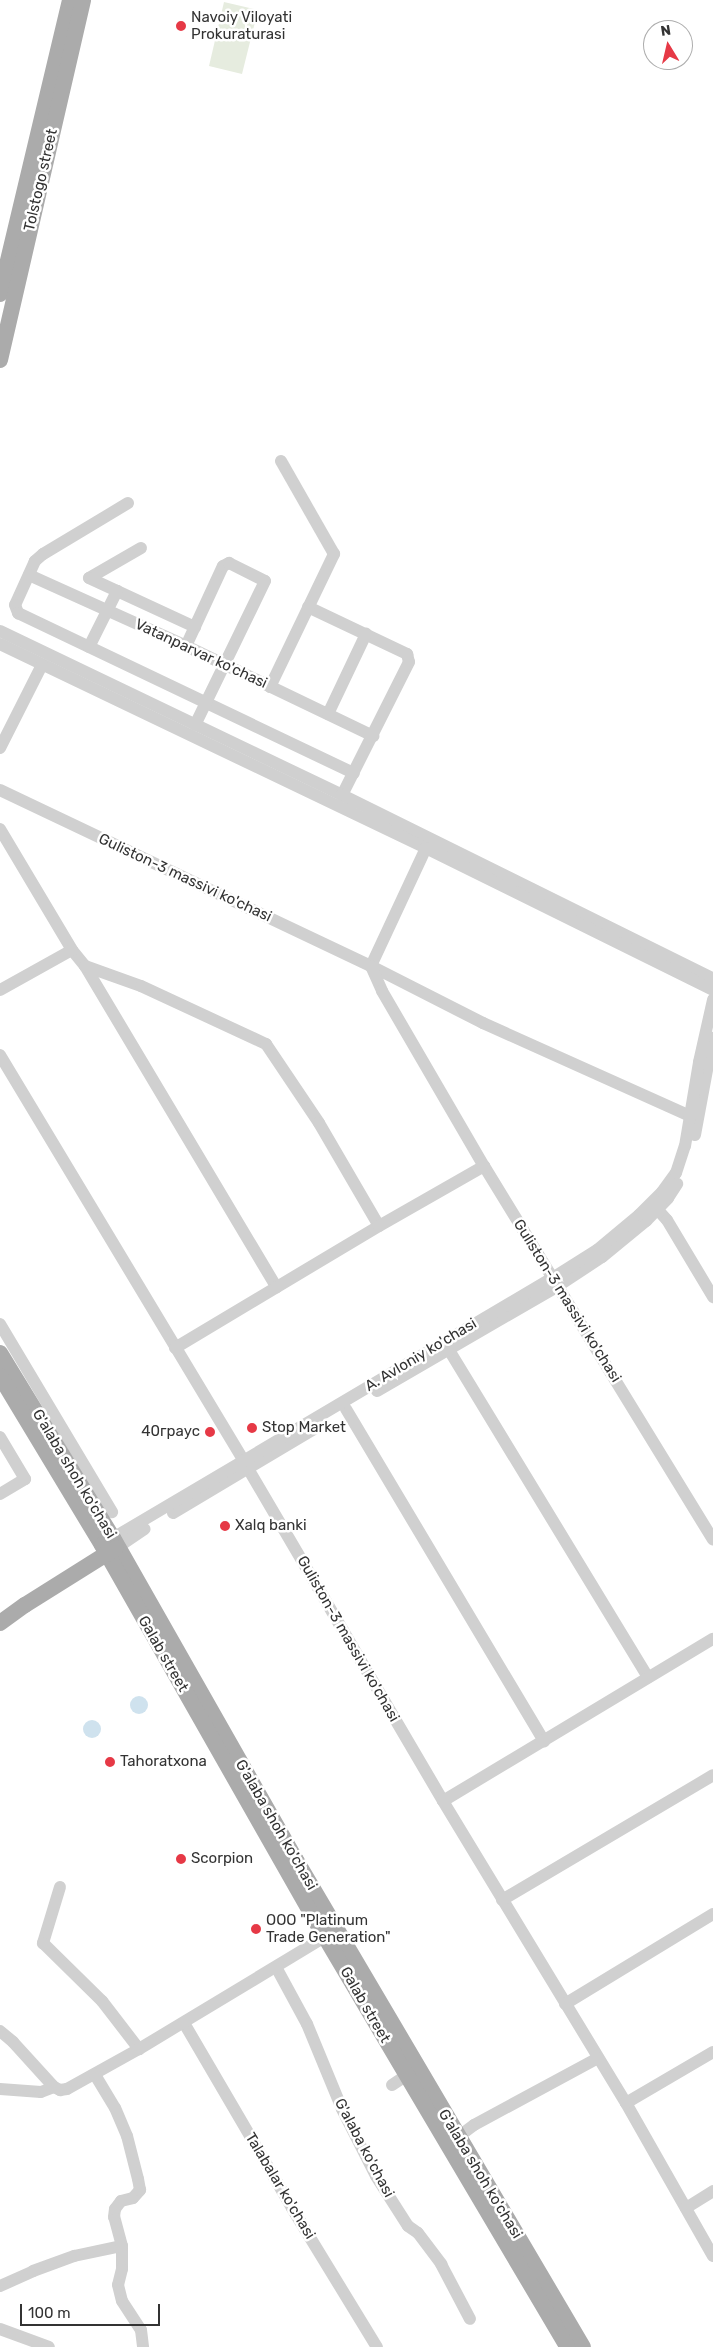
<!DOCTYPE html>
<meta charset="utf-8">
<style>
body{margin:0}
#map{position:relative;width:713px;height:2347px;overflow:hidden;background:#fff;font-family:Rubik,sans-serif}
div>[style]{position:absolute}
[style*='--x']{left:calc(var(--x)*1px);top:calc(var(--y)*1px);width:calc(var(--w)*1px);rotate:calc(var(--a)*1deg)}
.green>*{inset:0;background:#e6ecdf}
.water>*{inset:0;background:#cfe2ee}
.round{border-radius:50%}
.minor>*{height:12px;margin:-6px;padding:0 6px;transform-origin:6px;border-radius:6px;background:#d0d0d0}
.major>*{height:16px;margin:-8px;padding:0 8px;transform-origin:8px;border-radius:8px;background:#ababab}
.dots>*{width:14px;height:14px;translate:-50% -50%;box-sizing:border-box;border:2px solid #fff;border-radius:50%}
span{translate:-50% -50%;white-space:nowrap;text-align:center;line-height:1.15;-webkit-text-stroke:5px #fff;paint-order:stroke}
.poi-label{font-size:15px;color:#333}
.left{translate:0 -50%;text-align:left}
.right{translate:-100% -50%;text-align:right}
.street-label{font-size:15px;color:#333}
.north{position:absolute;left:643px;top:20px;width:50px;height:50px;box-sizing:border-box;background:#fff;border:1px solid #adadad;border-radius:50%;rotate:351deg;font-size:14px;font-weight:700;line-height:20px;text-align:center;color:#333}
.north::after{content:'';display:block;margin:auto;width:18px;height:22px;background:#e63946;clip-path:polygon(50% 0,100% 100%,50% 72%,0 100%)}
.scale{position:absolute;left:20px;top:2304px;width:140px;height:22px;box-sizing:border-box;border:2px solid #333;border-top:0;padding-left:6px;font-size:15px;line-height:18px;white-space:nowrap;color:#333;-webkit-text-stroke:4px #fff;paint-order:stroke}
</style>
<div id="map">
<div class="green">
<i style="clip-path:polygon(224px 2px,258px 10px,242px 74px,209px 66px)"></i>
</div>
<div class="water">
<i class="round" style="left:130px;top:1696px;width:18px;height:18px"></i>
<i class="round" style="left:83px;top:1720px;width:18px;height:18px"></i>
</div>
<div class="minor">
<i style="--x:128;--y:503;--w:99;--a:149"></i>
<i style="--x:43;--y:554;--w:11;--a:139"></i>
<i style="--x:35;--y:561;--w:48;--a:114.4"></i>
<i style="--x:15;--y:605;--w:9;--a:69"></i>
<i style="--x:18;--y:613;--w:372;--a:25.5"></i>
<i style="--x:141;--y:548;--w:60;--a:150"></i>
<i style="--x:89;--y:578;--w:117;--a:24.8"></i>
<i style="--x:29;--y:575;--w:172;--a:24.3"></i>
<i style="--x:186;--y:646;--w:208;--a:25.7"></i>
<i style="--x:308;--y:607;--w:110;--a:25.4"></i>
<i style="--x:407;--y:654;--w:8;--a:76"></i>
<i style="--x:409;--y:662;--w:149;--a:116.7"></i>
<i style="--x:0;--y:631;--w:379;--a:25.6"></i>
<i style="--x:342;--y:795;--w:414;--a:26.3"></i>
<i style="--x:0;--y:644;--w:472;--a:25.6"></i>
<i style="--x:426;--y:848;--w:320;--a:26.3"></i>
<i style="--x:186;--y:646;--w:88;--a:-65.2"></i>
<i style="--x:223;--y:566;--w:7;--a:-27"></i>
<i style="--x:229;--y:563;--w:40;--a:26.6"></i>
<i style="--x:265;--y:581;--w:160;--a:115.9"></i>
<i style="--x:89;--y:647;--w:63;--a:-63.4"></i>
<i style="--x:270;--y:687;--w:148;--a:-64.3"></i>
<i style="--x:334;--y:554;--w:107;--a:-119.7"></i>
<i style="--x:328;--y:714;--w:89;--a:-64.6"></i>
<i style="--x:0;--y:748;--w:93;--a:-63.2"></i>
<i style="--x:0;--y:790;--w:411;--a:25.4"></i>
<i style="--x:371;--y:966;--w:126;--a:27"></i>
<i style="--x:483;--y:1023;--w:227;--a:24.2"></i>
<i style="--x:0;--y:829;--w:141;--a:59.2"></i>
<i style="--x:72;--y:950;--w:21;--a:51"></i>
<i style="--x:85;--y:966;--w:374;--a:59.2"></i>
<i style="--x:426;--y:848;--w:130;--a:115"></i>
<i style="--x:371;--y:966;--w:27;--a:66"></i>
<i style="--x:382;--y:991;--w:203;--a:59.8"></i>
<i style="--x:484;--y:1166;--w:438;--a:58.5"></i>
<i style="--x:85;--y:966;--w:59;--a:19.7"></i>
<i style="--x:141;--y:986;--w:138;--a:24.9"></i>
<i style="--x:266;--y:1044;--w:95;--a:56.1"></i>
<i style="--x:319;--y:1123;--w:119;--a:59.8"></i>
<i style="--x:0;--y:990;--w:82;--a:-29.1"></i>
<i style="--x:0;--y:1055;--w:472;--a:59"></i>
<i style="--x:243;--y:1460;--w:395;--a:59.6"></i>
<i style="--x:443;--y:1801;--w:353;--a:58.8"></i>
<i style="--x:626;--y:2103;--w:176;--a:60.4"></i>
<i style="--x:695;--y:1135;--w:99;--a:-79.5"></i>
<i style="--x:658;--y:1210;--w:13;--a:48"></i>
<i style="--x:667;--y:1220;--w:90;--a:59.1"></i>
<i style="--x:0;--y:1324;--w:219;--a:59.2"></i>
<i style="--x:175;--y:1348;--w:238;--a:-30.9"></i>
<i style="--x:379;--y:1226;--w:121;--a:-29.7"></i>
<i style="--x:449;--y:1350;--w:383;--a:58.7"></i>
<i style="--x:377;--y:1391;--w:209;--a:-30.1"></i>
<i style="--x:558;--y:1286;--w:53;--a:-33.4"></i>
<i style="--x:602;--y:1257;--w:57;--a:-39.3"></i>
<i style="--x:646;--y:1221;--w:32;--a:-46"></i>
<i style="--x:668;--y:1198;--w:17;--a:-57"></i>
<i style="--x:346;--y:1409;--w:387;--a:59.2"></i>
<i style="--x:0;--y:1437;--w:49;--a:59.2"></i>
<i style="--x:25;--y:1479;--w:29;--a:149"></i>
<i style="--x:173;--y:1513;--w:168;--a:-30.8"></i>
<i style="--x:113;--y:1538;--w:512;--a:-30.62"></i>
<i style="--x:554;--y:1277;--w:51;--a:-32.1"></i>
<i style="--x:597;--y:1250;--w:55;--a:-39.8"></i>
<i style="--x:639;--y:1215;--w:33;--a:-45"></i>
<i style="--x:662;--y:1192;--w:24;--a:-54"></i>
<i style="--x:676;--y:1173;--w:28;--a:-72"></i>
<i style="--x:685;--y:1146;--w:85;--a:-80.5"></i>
<i style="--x:699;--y:1062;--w:64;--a:-77.3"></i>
<i style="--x:118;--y:1547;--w:32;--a:-34"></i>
<i style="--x:443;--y:1801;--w:315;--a:-31"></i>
<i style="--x:60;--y:1887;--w:59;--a:106.9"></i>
<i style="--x:43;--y:1943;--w:83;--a:44.5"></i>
<i style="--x:102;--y:2001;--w:61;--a:52.4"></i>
<i style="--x:502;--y:1900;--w:245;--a:-30.6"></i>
<i style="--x:276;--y:1967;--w:65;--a:61.5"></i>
<i style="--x:307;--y:2024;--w:92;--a:67.6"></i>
<i style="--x:342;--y:2109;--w:75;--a:63.1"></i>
<i style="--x:376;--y:2176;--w:59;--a:57.4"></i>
<i style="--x:408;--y:2226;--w:12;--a:35"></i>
<i style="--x:418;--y:2233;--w:39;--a:53"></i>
<i style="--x:441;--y:2264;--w:62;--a:62.2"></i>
<i style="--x:565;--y:2004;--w:173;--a:-31.3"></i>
<i style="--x:184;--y:2023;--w:214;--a:59.7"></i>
<i style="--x:292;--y:2208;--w:163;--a:58.6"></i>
<i style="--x:0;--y:2031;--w:17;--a:40"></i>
<i style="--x:13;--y:2042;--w:61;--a:47.7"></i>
<i style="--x:54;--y:2087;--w:7;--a:27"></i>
<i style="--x:60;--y:2090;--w:7;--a:-8"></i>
<i style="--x:67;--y:2089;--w:82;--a:-29.1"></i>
<i style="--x:139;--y:2049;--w:217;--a:-31.1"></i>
<i style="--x:392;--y:2085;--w:18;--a:-34"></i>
<i style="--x:0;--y:2089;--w:41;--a:4.2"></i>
<i style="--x:41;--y:2092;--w:14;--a:-21"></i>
<i style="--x:626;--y:2103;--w:101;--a:-30.4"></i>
<i style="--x:458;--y:2137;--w:20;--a:-37"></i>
<i style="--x:474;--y:2125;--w:141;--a:-28.4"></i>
<i style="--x:686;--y:2208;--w:32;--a:-32"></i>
<i style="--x:122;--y:2246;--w:23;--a:90"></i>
<i style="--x:122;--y:2269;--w:16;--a:104"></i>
<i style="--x:118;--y:2285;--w:16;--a:76"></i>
<i style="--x:122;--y:2301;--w:35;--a:57"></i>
<i style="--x:141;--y:2330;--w:17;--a:83"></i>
<i style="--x:0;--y:2286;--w:36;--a:-24"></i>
<i style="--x:33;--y:2271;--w:44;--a:-20.1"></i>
<i style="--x:74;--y:2256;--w:49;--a:-11.8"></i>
<i style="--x:122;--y:2246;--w:30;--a:-105"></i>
<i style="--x:114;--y:2217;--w:8;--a:-83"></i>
<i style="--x:115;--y:2209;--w:10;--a:-53"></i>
<i style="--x:121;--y:2201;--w:12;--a:-14"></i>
<i style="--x:133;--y:2198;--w:11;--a:-49"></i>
<i style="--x:140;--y:2190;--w:11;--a:-100"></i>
<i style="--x:138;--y:2179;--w:44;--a:-104.3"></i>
<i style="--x:127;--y:2136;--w:30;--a:-113"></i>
<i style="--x:115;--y:2108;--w:39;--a:-121"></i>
<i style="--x:0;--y:2329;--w:52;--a:20.2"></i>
</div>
<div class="major">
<i style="--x:0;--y:294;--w:302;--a:-76.6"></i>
<i style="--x:0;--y:360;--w:369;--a:-77"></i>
<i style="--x:0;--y:1353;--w:217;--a:58.6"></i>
<i style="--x:113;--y:1538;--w:370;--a:60.4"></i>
<i style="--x:296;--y:1860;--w:565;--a:59.49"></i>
<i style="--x:0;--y:1376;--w:197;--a:58.9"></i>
<i style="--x:102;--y:1545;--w:451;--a:60.4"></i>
<i style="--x:325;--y:1937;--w:476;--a:59.4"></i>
<i style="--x:0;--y:1623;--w:31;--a:-36"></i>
<i style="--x:25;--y:1605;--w:107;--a:-32.1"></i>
</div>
<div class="dots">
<i style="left:181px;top:26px;background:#e63946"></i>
<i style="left:252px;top:1428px;background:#e63946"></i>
<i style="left:210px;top:1432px;background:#e63946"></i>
<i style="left:225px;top:1526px;background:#e63946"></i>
<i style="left:110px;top:1762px;background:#e63946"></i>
<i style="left:181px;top:1859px;background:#e63946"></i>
<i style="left:256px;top:1929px;background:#e63946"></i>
</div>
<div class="poi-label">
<span class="left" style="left:191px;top:26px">Navoiy Viloyati<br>Prokuraturasi</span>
<span class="left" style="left:262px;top:1428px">Stop Market</span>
<span class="right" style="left:200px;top:1432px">40граус</span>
<span class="left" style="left:235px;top:1526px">Xalq banki</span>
<span class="left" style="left:120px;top:1762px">Tahoratxona</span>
<span class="left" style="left:191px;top:1859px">Scorpion</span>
<span class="left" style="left:266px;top:1929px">OOO "Platinum<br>Trade Generation"</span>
</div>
<div class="street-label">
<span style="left:41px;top:180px;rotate:-77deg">Tolstogo street</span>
<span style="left:201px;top:654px;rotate:25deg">Vatanparvar ko'chasi</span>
<span style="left:185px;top:878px;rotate:25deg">Guliston-3 massivi ko'chasi</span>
<span style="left:567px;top:1301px;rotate:58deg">Guliston-3 massivi ko'chasi</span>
<span style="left:421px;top:1355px;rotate:-31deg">A. Avloniy ko'chasi</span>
<span style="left:74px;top:1474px;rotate:59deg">G'alaba shoh ko'chasi</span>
<span style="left:348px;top:1639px;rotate:60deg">Guliston-3 massivi ko'chasi</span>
<span style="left:163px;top:1654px;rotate:60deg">Galab street</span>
<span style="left:276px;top:1825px;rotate:60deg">G'alaba shoh ko'chasi</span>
<span style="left:365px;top:2005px;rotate:60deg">Galab street</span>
<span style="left:364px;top:2148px;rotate:62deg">G'alaba ko'chasi</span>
<span style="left:480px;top:2174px;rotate:59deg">G'alaba shoh ko'chasi</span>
<span style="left:280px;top:2186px;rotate:59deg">Talabalar ko'chasi</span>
</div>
<div class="north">N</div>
<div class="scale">100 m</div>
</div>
